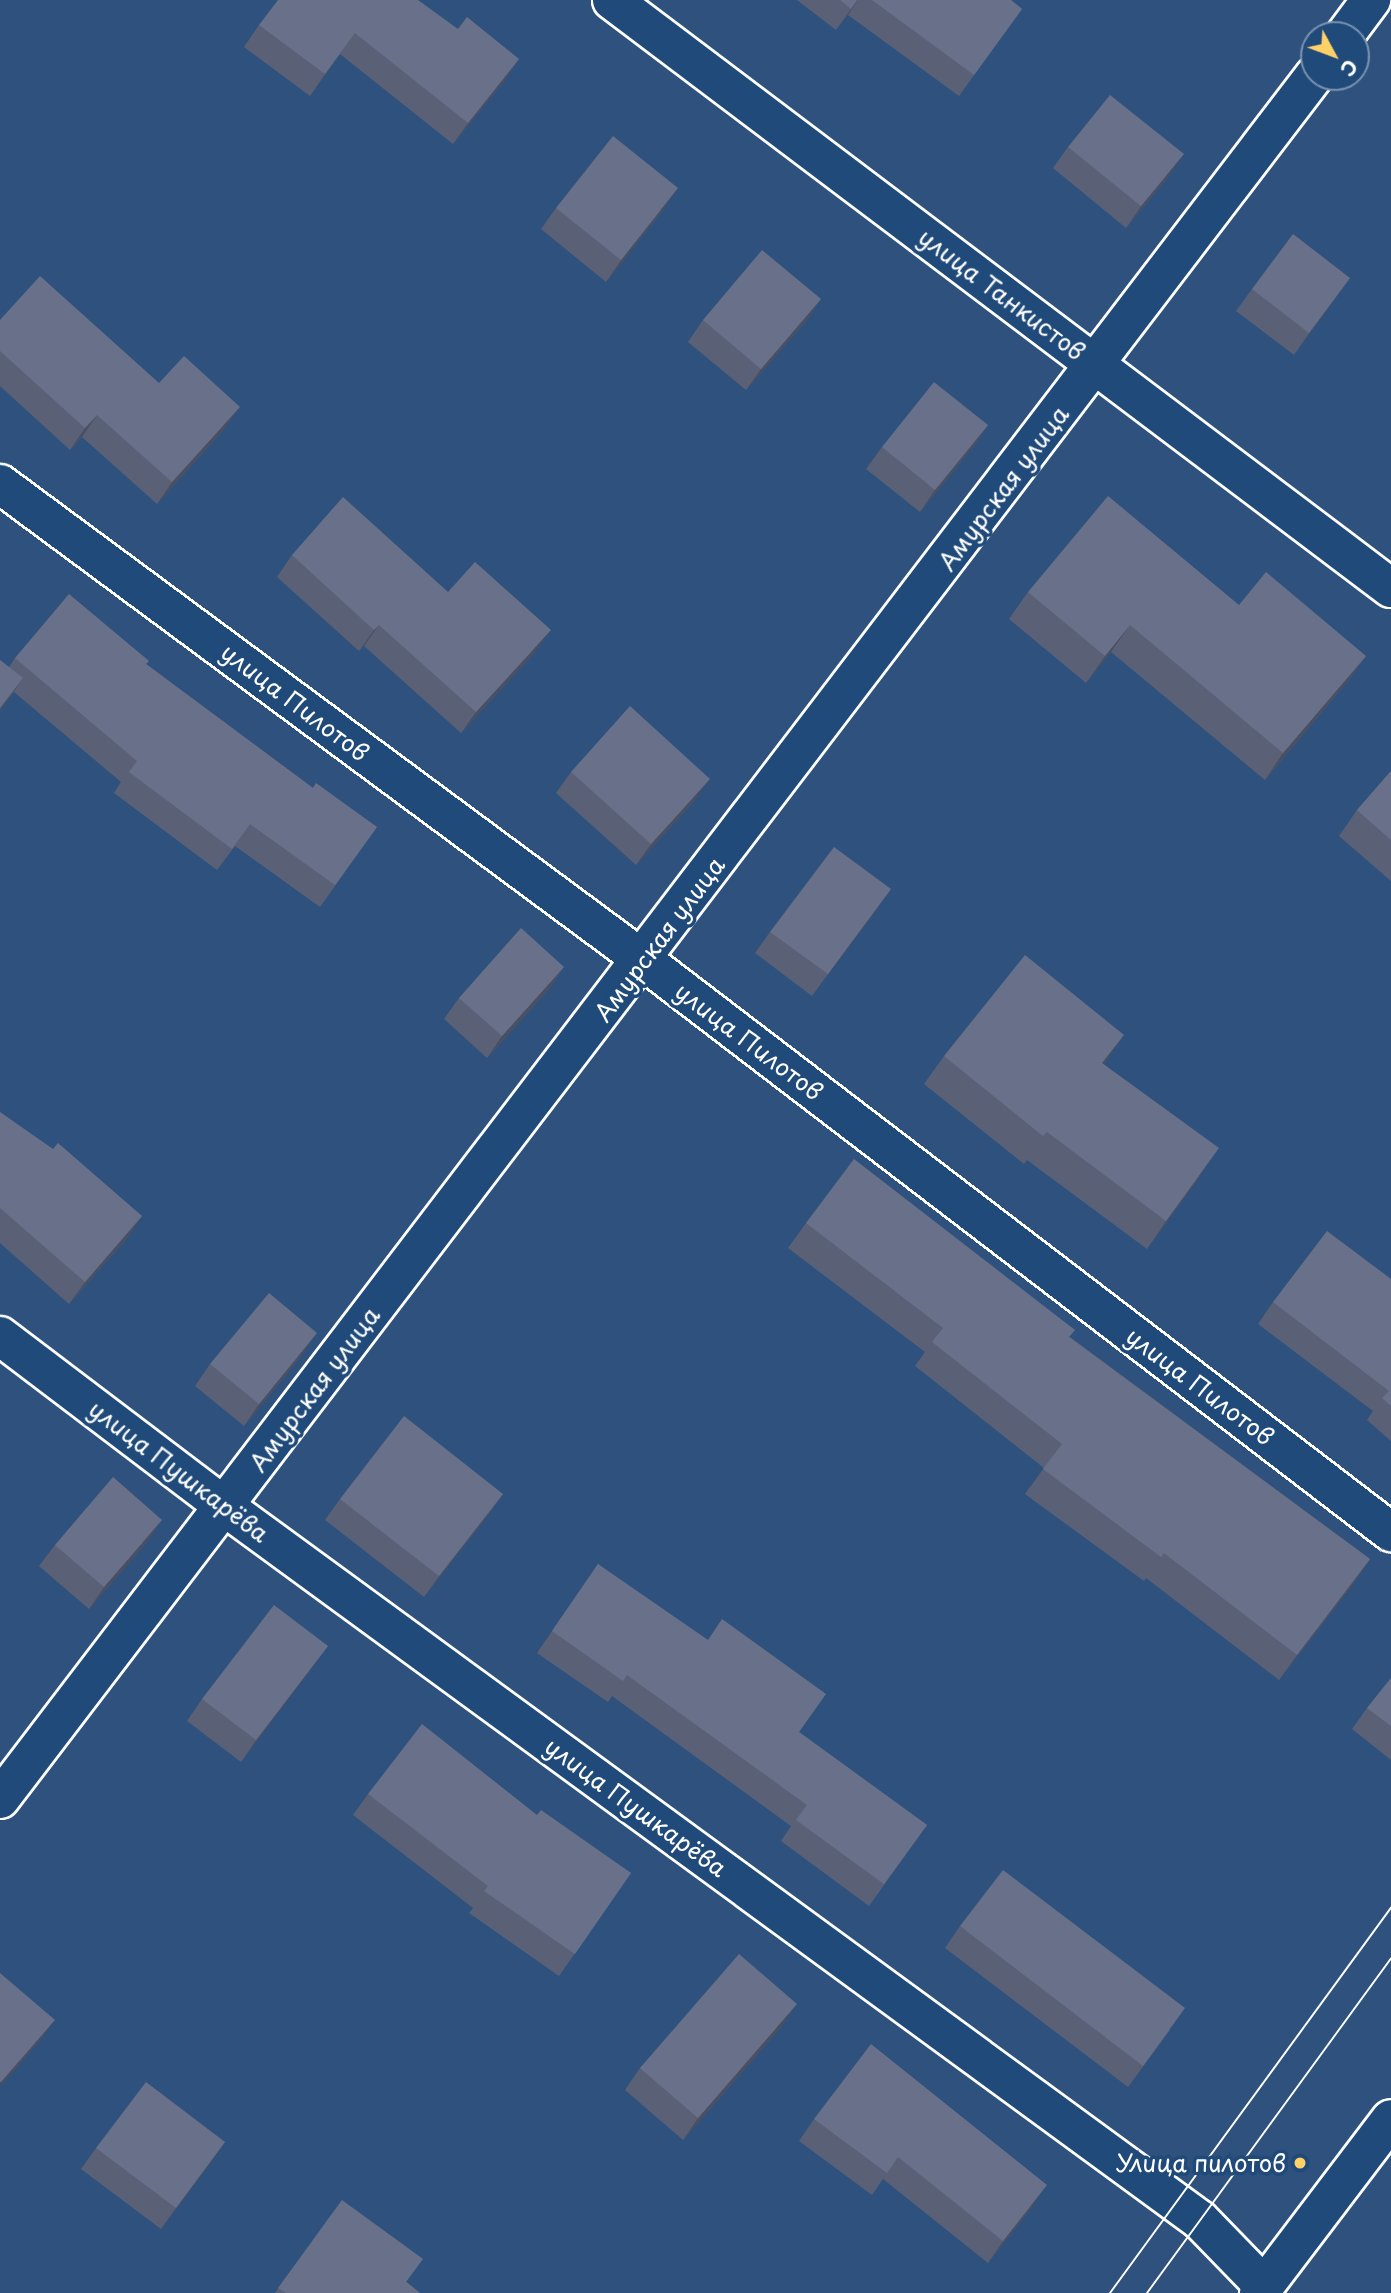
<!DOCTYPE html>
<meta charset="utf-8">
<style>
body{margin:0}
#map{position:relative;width:1391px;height:2293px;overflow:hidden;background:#2e527d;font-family:"Playpen Sans",sans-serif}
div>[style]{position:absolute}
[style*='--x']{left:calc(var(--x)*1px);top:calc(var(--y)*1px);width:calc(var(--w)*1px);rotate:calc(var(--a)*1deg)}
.roads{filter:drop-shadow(2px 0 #fff) drop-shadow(-2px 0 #fff) drop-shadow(0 2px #fff) drop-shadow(0 -2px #fff)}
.street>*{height:38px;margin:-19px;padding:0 19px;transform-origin:19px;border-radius:19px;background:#1f4a7a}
.secondary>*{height:38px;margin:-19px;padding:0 19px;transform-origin:19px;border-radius:19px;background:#1f4a7a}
.tram>*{height:2px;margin:-1px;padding:0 1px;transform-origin:1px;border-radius:1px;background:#fff}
.wall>*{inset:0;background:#5a6177}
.shaded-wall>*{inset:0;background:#4a4f61}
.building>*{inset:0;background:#69718a}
.dots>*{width:19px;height:19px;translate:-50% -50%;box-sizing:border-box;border:4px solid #1f4a7a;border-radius:50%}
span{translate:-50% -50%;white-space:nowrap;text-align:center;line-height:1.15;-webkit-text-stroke:7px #1f4a7a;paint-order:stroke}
.street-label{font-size:24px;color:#fff}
.poi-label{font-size:24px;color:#fff}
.right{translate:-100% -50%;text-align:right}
.north{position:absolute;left:1300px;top:21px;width:70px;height:70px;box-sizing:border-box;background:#1f4a7a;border:2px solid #7992af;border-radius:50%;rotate:131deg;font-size:19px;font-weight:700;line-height:28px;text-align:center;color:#fff}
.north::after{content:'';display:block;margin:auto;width:24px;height:32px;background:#ffd166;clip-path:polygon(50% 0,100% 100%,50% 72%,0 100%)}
</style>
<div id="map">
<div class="roads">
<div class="street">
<i style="--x:612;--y:0;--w:976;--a:37.05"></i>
<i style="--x:1345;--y:35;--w:44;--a:-53.4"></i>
<i style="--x:0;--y:484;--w:800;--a:36.51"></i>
<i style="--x:643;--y:960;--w:942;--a:37.41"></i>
<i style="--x:0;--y:1336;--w:281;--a:37.2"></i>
<i style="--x:224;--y:1506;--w:1209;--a:36.19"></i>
<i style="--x:1200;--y:2220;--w:92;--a:45.9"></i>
<i style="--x:0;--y:1799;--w:2167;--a:-52.67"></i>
</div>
<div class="secondary">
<i style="--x:1259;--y:2293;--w:218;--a:-52.8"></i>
</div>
</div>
<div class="tram">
<i style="--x:1110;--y:2293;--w:477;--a:-53.9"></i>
<i style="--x:1147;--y:2293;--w:414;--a:-53.9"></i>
</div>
<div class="wall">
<i style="clip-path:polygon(797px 0,1011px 0,1022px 9px,959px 96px,848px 15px,836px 30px)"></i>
<i style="clip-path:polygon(259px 25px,458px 29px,519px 59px,504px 81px,453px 144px,340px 54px,310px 96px,244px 47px)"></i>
<i style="clip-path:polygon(1068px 147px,1169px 176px,1126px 228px,1053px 168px)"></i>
<i style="clip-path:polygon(556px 208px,663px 210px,606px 282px,541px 229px)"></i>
<i style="clip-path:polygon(1350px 278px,1294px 355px,1236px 311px,1252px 289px)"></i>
<i style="clip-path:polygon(821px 299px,806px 321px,746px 390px,688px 342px,703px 320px)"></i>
<i style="clip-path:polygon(0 320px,159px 383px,225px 428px,157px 504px,82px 437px,70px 450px,0 386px)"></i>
<i style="clip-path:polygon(988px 425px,973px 447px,920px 512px,866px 469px,882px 447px)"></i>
<i style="clip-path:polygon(292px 555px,448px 592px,535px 652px,461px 733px,364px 646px,359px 651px,277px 577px)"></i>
<i style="clip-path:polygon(1028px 592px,1239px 605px,1366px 656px,1347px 682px,1265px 780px,1111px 652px,1086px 683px,1009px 619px)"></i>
<i style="clip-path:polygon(15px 658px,146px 664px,313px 788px,377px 827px,320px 907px,235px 846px,217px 870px,114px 793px,121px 782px,14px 692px,0 710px,0 660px,9px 667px)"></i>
<i style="clip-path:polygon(1391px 771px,1391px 881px,1339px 836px,1357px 810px)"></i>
<i style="clip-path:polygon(571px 772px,695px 800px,636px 865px,556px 793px)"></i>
<i style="clip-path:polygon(891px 889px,812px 996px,755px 953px,770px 932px)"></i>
<i style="clip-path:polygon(564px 967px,549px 989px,487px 1058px,444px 1019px,459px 998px)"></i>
<i style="clip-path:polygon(944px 1056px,1104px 1064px,1200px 1176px,1147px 1249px,1027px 1160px,1024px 1164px,924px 1084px)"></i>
<i style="clip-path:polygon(0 1112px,142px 1216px,127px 1238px,69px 1304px,0 1243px)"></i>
<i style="clip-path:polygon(806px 1223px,1070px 1337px,1370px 1559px,1353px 1584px,1279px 1680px,1146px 1578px,1144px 1581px,1025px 1494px,1044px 1468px,915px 1366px,925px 1352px,788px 1248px)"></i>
<i style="clip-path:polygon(1391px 1279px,1391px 1441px,1367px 1420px,1373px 1411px,1258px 1324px,1273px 1302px)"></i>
<i style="clip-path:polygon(302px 1355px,244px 1426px,195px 1386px,210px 1364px)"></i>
<i style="clip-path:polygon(503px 1494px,488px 1515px,424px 1597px,325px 1520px,340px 1499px)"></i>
<i style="clip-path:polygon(147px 1542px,89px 1609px,39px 1566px,55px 1545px)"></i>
<i style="clip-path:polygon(598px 1564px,799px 1732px,927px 1825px,869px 1906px,781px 1841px,791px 1826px,612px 1696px,608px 1702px,537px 1653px)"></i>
<i style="clip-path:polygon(328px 1646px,241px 1762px,187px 1721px,202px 1699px)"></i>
<i style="clip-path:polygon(1391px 1678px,1391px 1760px,1352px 1729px,1367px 1708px)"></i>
<i style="clip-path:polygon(368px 1794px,537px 1815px,631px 1873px,559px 1976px,469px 1913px,473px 1908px,353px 1815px)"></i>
<i style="clip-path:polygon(960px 1926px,1170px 2030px,1128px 2087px,945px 1948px)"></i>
<i style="clip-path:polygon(782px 2026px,683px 2140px,625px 2090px,640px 2068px)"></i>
<i style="clip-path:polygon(814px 2119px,1032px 2207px,988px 2263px,883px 2179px,872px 2195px,799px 2141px)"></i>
<i style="clip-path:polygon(225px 2142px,161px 2229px,81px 2169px,96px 2148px)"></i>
<i style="clip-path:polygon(342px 2200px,407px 2282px,420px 2293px,275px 2293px)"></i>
</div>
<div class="shaded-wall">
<i style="clip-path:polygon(858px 0,848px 15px,836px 30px,851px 9px)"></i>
<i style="clip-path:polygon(355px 33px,310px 96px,325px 74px)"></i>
<i style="clip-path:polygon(519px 59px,504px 81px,453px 144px,468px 123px)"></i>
<i style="clip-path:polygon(1184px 154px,1169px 176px,1126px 228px,1141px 206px)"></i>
<i style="clip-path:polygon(678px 188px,663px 210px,606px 282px,621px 260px)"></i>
<i style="clip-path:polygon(1350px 278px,1335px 299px,1294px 355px,1309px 333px)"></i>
<i style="clip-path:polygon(821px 299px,806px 321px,746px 390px,761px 369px)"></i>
<i style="clip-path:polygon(240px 407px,225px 428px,157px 504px,172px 482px)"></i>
<i style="clip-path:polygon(97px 415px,82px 437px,70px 450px,85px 428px)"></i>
<i style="clip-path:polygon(988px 425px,973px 447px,920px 512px,935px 490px)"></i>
<i style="clip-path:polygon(379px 625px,364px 646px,359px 651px,374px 630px)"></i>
<i style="clip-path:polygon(1130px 625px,1111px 652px,1086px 683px,1105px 656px)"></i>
<i style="clip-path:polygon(551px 630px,535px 652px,461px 733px,476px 712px)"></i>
<i style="clip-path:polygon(1366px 656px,1347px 682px,1265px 780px,1283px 753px)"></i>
<i style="clip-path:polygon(23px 678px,8px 700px,0 710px,0 708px)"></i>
<i style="clip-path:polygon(710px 779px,695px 800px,636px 865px,651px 844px)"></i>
<i style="clip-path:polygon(891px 889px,876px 911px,812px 996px,828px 974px)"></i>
<i style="clip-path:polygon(564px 967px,549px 989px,487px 1058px,502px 1036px)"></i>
<i style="clip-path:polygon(1124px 1035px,1105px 1063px,1083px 1090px,1102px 1063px)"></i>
<i style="clip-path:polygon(1219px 1148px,1200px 1176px,1147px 1249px,1166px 1221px)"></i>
<i style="clip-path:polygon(142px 1216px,127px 1238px,69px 1304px,85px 1282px)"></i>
<i style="clip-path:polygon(317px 1333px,302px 1355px,244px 1426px,259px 1404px)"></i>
<i style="clip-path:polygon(503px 1494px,488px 1515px,424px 1597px,439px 1576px)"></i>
<i style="clip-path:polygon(162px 1520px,147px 1542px,89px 1609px,104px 1587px)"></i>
<i style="clip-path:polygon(1370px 1559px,1353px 1584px,1279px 1680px,1297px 1655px)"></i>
<i style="clip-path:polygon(328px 1646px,312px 1668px,241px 1762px,256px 1740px)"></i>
<i style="clip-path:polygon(797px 2004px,782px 2026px,683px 2140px,698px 2118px)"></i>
<i style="clip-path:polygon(55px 2020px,39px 2042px,0 2087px,1px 2082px)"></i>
<i style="clip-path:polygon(225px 2142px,210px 2164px,161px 2229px,176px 2208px)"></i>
<i style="clip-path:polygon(1047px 2185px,1032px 2207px,988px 2263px,1003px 2241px)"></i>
</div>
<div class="building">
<i style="clip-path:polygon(278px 0,418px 0,458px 29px,467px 17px,519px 59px,468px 123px,355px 33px,325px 74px,259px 25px)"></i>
<i style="clip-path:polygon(840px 0,857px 0,851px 9px)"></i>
<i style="clip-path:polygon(872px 0,1011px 0,1022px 9px,974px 75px)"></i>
<i style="clip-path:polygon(1110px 95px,1184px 154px,1141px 206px,1068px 147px)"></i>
<i style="clip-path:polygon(613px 136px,678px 188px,621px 260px,556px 208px)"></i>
<i style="clip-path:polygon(1293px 234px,1350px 278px,1309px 333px,1252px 289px)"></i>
<i style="clip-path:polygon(762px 250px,821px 299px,761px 369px,703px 320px)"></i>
<i style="clip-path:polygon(40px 276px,159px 383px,184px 356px,240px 407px,172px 482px,97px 415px,85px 428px,0 351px,0 320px)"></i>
<i style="clip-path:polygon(934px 382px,988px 425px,935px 490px,882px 447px)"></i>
<i style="clip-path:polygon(1108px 496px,1239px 605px,1266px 572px,1366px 656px,1283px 753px,1130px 625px,1105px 656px,1028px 592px)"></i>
<i style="clip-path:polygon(343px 497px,448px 592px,475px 562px,551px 630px,476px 712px,379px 625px,374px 630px,292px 555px)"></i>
<i style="clip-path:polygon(69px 594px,149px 661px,146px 664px,313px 788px,316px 783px,377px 827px,335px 885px,250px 824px,232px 849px,129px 772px,137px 761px,15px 658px)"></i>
<i style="clip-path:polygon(0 660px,23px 678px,0 708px)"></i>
<i style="clip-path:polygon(630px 706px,710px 779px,651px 844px,571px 772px)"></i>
<i style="clip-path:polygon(1391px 771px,1391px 840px,1357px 810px)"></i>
<i style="clip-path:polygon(834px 847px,891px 889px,828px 974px,770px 932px)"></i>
<i style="clip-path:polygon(521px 928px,564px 967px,502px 1036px,459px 998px)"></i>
<i style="clip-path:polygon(1025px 955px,1124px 1035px,1102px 1063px,1219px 1148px,1166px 1221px,1047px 1132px,1043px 1136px,944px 1056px)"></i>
<i style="clip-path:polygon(0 1112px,53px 1149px,58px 1143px,142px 1216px,85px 1282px,0 1208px)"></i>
<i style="clip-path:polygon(854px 1159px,1075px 1330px,1069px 1337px,1370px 1559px,1297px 1655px,1164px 1553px,1161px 1557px,1043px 1469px,1062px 1444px,932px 1342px,943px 1328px,806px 1223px)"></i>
<i style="clip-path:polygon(1327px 1231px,1391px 1279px,1391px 1406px,1382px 1398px,1389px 1391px,1273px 1302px)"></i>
<i style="clip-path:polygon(269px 1293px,317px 1333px,259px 1404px,210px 1364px)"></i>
<i style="clip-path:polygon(404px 1416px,503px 1494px,439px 1576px,340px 1499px)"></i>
<i style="clip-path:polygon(113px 1477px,162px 1520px,104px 1587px,55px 1545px)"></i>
<i style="clip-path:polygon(598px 1564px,708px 1640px,722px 1619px,826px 1694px,799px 1732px,927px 1825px,884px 1884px,796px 1820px,807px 1805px,627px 1675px,623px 1681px,552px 1631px)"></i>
<i style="clip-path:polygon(274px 1605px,328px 1646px,256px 1740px,202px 1699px)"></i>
<i style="clip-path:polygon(1391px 1678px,1391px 1726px,1367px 1708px)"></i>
<i style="clip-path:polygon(422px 1724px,537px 1815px,541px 1810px,631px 1873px,575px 1954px,484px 1891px,488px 1886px,368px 1794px)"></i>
<i style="clip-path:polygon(1003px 1870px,1185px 2008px,1143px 2066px,960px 1926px)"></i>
<i style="clip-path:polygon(739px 1954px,797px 2004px,698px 2118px,640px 2068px)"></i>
<i style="clip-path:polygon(0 1973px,55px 2020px,1px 2082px,0 2082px)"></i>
<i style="clip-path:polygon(871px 2044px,1047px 2185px,1003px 2241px,898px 2157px,887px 2173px,814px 2119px)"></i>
<i style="clip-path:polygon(146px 2082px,225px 2142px,176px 2208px,96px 2148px)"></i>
<i style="clip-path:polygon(342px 2200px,423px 2259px,406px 2282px,420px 2293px,286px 2293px,278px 2288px)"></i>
</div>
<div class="dots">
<i style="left:1300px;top:2163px;background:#ffd166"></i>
</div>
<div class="street-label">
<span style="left:1002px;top:294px;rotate:37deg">улица Танкистов</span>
<span style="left:1003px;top:488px;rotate:-53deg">Амурская улица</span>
<span style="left:295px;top:702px;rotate:37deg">улица Пилотов</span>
<span style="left:659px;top:939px;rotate:-53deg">Амурская улица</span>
<span style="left:749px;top:1041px;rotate:37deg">улица Пилотов</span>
<span style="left:1200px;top:1386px;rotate:37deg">улица Пилотов</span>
<span style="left:314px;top:1389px;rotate:-53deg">Амурская улица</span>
<span style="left:179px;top:1471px;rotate:37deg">улица Пушкарёва</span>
<span style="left:636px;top:1807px;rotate:36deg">улица Пушкарёва</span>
</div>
<div class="poi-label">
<span class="right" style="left:1286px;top:2163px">Улица пилотов</span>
</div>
<div class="north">С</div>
</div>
